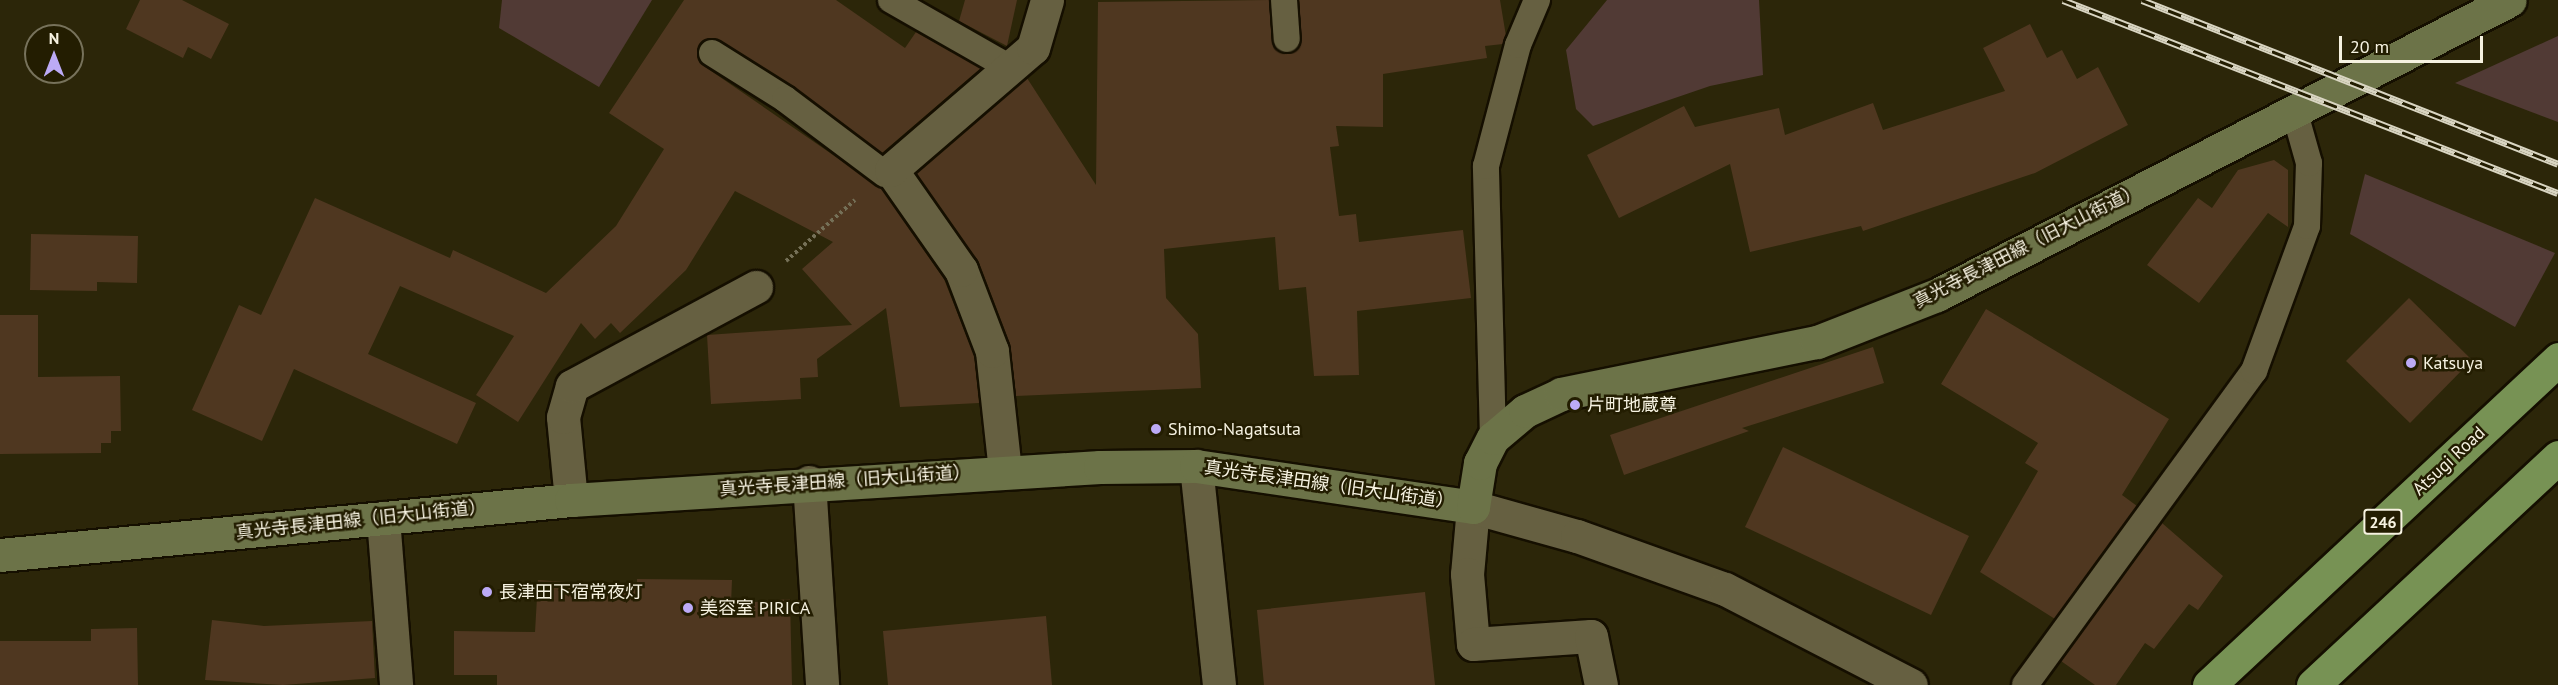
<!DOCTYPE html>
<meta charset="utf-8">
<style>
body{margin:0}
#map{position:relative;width:2558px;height:685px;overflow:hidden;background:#2c2609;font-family:"PT Sans","Noto Sans JP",sans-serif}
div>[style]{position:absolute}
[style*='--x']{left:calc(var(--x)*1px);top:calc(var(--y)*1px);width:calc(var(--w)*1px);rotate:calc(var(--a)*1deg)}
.green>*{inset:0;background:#513a35}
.building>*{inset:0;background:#4f3720}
.path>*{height:4px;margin-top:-2px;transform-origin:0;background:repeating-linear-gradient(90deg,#757057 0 3px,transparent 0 6px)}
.roads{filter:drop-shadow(2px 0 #150f00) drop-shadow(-2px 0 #150f00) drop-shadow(0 2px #150f00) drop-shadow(0 -2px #150f00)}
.service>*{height:26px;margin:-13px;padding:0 13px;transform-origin:13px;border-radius:13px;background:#666041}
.minor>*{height:33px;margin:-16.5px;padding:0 16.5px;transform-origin:16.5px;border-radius:16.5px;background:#666041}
.tertiary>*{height:33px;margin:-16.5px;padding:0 16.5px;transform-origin:16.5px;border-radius:16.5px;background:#666041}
.secondary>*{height:33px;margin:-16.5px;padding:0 16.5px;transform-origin:16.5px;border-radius:16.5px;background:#6c7348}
.trunk>*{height:33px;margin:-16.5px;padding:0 16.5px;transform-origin:16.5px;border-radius:16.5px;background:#779254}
.rail>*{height:7px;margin-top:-3.5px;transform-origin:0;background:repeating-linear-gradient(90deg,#231d01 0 14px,#d9d5c2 0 28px);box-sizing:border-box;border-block:2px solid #d9d5c2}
.dots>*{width:16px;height:16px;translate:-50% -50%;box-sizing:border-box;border:3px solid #231d01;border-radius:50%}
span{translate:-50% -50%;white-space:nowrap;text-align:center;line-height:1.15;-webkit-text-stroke:5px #231d01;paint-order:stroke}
.shield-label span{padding:2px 4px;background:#231d01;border:2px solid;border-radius:4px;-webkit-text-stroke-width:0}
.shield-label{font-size:16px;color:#f6f2e1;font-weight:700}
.street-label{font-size:18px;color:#f6f2e1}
.poi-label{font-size:18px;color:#f6f2e1}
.left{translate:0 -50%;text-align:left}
.north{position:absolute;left:24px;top:24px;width:60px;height:60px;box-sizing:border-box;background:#231d01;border:2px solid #77725b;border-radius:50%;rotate:0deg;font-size:16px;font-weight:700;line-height:24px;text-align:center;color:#f6f2e1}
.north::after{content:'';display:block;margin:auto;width:21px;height:27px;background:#bcaaf6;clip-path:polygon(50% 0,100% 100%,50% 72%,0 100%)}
.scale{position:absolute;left:2339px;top:36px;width:144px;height:27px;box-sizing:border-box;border:3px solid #f6f2e1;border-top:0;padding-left:8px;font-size:18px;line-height:21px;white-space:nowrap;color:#f6f2e1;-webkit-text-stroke:4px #231d01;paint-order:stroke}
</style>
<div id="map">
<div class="green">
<i style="clip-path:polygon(502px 0,652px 0,599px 87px,499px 28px)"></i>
<i style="clip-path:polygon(1607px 0,1759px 0,1763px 75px,1710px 86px,1593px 126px,1576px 109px,1566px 50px)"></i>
<i style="clip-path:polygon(2558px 36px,2558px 122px,2455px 83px)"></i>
<i style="clip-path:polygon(2365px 174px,2555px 253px,2515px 327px,2350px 234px)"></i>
</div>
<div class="building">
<i style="clip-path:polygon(140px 0,182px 0,229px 24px,211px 59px,188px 47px,183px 58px,126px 29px)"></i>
<i style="clip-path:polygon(684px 0,836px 0,905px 48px,916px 32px,981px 68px,882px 153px,720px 40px,706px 40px,697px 52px,704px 66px,881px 188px,944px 279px,974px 355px,979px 403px,900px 407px,886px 308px,817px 359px,818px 377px,800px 378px,801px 399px,711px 404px,707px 335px,852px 325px,802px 269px,833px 242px,735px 191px,686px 270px,620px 333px,611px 323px,595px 339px,581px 323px,518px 422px,476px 395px,514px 336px,400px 286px,368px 354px,476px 403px,457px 444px,294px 369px,262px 441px,192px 410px,239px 305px,261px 315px,315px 198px,450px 258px,453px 250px,546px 293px,616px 226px,664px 149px,609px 113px)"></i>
<i style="clip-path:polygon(965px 0,1017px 0,1007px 46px,959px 21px)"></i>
<i style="clip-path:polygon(1269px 0,1272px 41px,1288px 54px,1301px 45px,1299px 0,1500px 0,1506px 36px,1503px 44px,1485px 46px,1487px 58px,1383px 74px,1383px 127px,1336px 126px,1339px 146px,1330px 147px,1339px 216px,1356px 214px,1359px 242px,1463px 230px,1471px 298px,1357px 311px,1359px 375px,1314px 376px,1306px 287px,1279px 290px,1275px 237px,1164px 249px,1166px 298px,1198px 334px,1201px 388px,1016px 396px,1010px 344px,979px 263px,916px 173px,1027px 78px,1096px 185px,1098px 2px)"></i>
<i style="clip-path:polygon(2030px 24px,2047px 58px,2062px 50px,2077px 79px,2098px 67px,2128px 125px,2035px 173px,1863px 231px,1861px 226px,1750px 252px,1730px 164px,1619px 218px,1587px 155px,1684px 106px,1695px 127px,1779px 108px,1785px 135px,1873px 103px,1883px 130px,2005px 91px,1983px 48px)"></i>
<i style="clip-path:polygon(2274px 160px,2288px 170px,2288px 227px,2268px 213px,2199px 303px,2147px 265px,2198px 198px,2212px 208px,2238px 170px)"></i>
<i style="clip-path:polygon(31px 234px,138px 236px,137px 283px,97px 282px,97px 291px,30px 290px)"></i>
<i style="clip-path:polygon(2409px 298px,2472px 360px,2410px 423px,2346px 361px)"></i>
<i style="clip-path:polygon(1986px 309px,2169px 419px,2122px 495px,2137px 506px,2055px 619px,1980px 572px,2038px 471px,2025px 463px,2038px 443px,1941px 384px)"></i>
<i style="clip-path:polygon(0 315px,38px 315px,38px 377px,120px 376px,121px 431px,111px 431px,111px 443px,101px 443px,101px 453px,0 454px)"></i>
<i style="clip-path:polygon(1873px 347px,1884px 383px,1742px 428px,1749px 431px,1624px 475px,1610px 435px)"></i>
<i style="clip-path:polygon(1783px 447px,1969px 536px,1931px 615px,1745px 527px)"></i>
<i style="clip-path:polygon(2162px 523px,2223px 576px,2198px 610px,2189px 604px,2154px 649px,2145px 643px,2116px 685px,2095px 685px,2061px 661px)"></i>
<i style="clip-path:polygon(637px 579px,732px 580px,731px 604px,790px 599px,792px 685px,497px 685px,497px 675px,454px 675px,454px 631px,535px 632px,538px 580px,637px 587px)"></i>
<i style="clip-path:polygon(1425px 592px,1435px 685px,1264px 685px,1257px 610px)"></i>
<i style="clip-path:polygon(1046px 616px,1052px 685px,888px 685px,883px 631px)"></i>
<i style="clip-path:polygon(212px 620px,264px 626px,372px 621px,375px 678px,283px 685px,205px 680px)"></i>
<i style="clip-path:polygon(137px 628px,138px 685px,0 685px,0 641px,91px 641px,91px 629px)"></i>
</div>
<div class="path">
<i style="--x:786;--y:261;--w:92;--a:-41.5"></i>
</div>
<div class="roads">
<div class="service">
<i style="--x:891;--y:0;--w:139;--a:29.7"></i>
<i style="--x:1284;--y:0;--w:39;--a:86"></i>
<i style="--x:712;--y:53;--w:86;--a:32.2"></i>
<i style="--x:785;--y:99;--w:125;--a:36.9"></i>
<i style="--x:1493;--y:438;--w:272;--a:-91.5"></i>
<i style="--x:1486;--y:166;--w:125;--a:-75.2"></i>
<i style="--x:1518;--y:45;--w:49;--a:-67.1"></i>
<i style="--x:2025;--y:685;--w:389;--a:-53.9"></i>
<i style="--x:2254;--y:371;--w:154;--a:-69.9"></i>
<i style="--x:2307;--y:226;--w:63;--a:-88.2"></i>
<i style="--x:2309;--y:163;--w:55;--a:-105.8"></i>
</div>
<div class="minor">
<i style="--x:1196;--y:466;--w:220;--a:84"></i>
<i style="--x:1005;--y:471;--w:121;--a:-96.2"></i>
<i style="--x:992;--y:351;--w:87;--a:-110.9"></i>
<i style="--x:961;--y:270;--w:122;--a:-125"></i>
<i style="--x:891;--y:170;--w:187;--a:-40.7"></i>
<i style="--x:1033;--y:48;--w:50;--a:-73.7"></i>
<i style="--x:809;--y:482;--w:203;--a:86.3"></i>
<i style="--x:571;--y:500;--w:83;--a:-95.5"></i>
<i style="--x:563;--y:417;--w:32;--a:-74"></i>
<i style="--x:572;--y:386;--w:209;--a:-28.3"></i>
<i style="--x:1473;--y:507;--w:67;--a:95.1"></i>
<i style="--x:1467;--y:574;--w:70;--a:85.1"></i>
<i style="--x:1473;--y:644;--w:118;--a:-3.9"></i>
<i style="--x:1591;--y:636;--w:50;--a:78.5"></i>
<i style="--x:383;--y:518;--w:168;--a:85.5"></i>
</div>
<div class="tertiary">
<i style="--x:1473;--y:507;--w:108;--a:15.6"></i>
<i style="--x:1577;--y:536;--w:157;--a:19.7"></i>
<i style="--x:1725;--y:589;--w:209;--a:27.3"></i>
</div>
<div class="secondary">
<i style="--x:0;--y:555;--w:574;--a:-5.5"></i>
<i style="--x:571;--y:500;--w:530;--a:-3.57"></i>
<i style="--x:1100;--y:467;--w:96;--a:-0.6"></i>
<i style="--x:1196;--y:466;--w:280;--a:8.4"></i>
<i style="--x:1473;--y:507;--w:45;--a:-81"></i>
<i style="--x:1480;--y:463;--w:28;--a:-63"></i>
<i style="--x:1493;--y:438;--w:42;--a:-40.2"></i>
<i style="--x:1525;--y:411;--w:40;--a:-25"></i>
<i style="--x:1561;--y:394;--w:261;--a:-11.5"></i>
<i style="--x:1817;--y:342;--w:129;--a:-21.4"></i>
<i style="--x:1937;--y:295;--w:644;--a:-27.24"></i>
</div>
<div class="trunk">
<i style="--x:2209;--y:685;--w:478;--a:-43"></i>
<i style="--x:2313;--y:685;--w:335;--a:-42.9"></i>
</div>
</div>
<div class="rail">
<i style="--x:2063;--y:0;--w:531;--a:21.3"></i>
<i style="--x:2142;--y:0;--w:447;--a:21.5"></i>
</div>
<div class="dots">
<i style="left:2411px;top:363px;background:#bcaaf6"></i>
<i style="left:1575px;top:405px;background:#bcaaf6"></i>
<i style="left:1156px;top:429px;background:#bcaaf6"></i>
<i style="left:487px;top:592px;background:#bcaaf6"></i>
<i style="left:688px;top:608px;background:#bcaaf6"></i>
</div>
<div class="shield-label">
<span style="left:2383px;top:522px">246</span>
</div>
<div class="street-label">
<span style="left:2027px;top:246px;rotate:-27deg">真光寺長津田線（旧大山街道）</span>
<span style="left:2449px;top:461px;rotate:-43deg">Atsugi Road</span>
<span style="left:845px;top:481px;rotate:-4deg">真光寺長津田線（旧大山街道）</span>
<span style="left:1329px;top:485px;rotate:8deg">真光寺長津田線（旧大山街道）</span>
<span style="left:361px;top:520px;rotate:-6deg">真光寺長津田線（旧大山街道）</span>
</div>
<div class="poi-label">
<span class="left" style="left:2423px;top:363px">Katsuya</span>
<span class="left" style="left:1587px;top:405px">片町地蔵尊</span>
<span class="left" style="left:1168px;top:429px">Shimo-Nagatsuta</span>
<span class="left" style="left:499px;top:592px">長津田下宿常夜灯</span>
<span class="left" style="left:700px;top:608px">美容室 PIRICA</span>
</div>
<div class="north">N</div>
<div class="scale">20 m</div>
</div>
